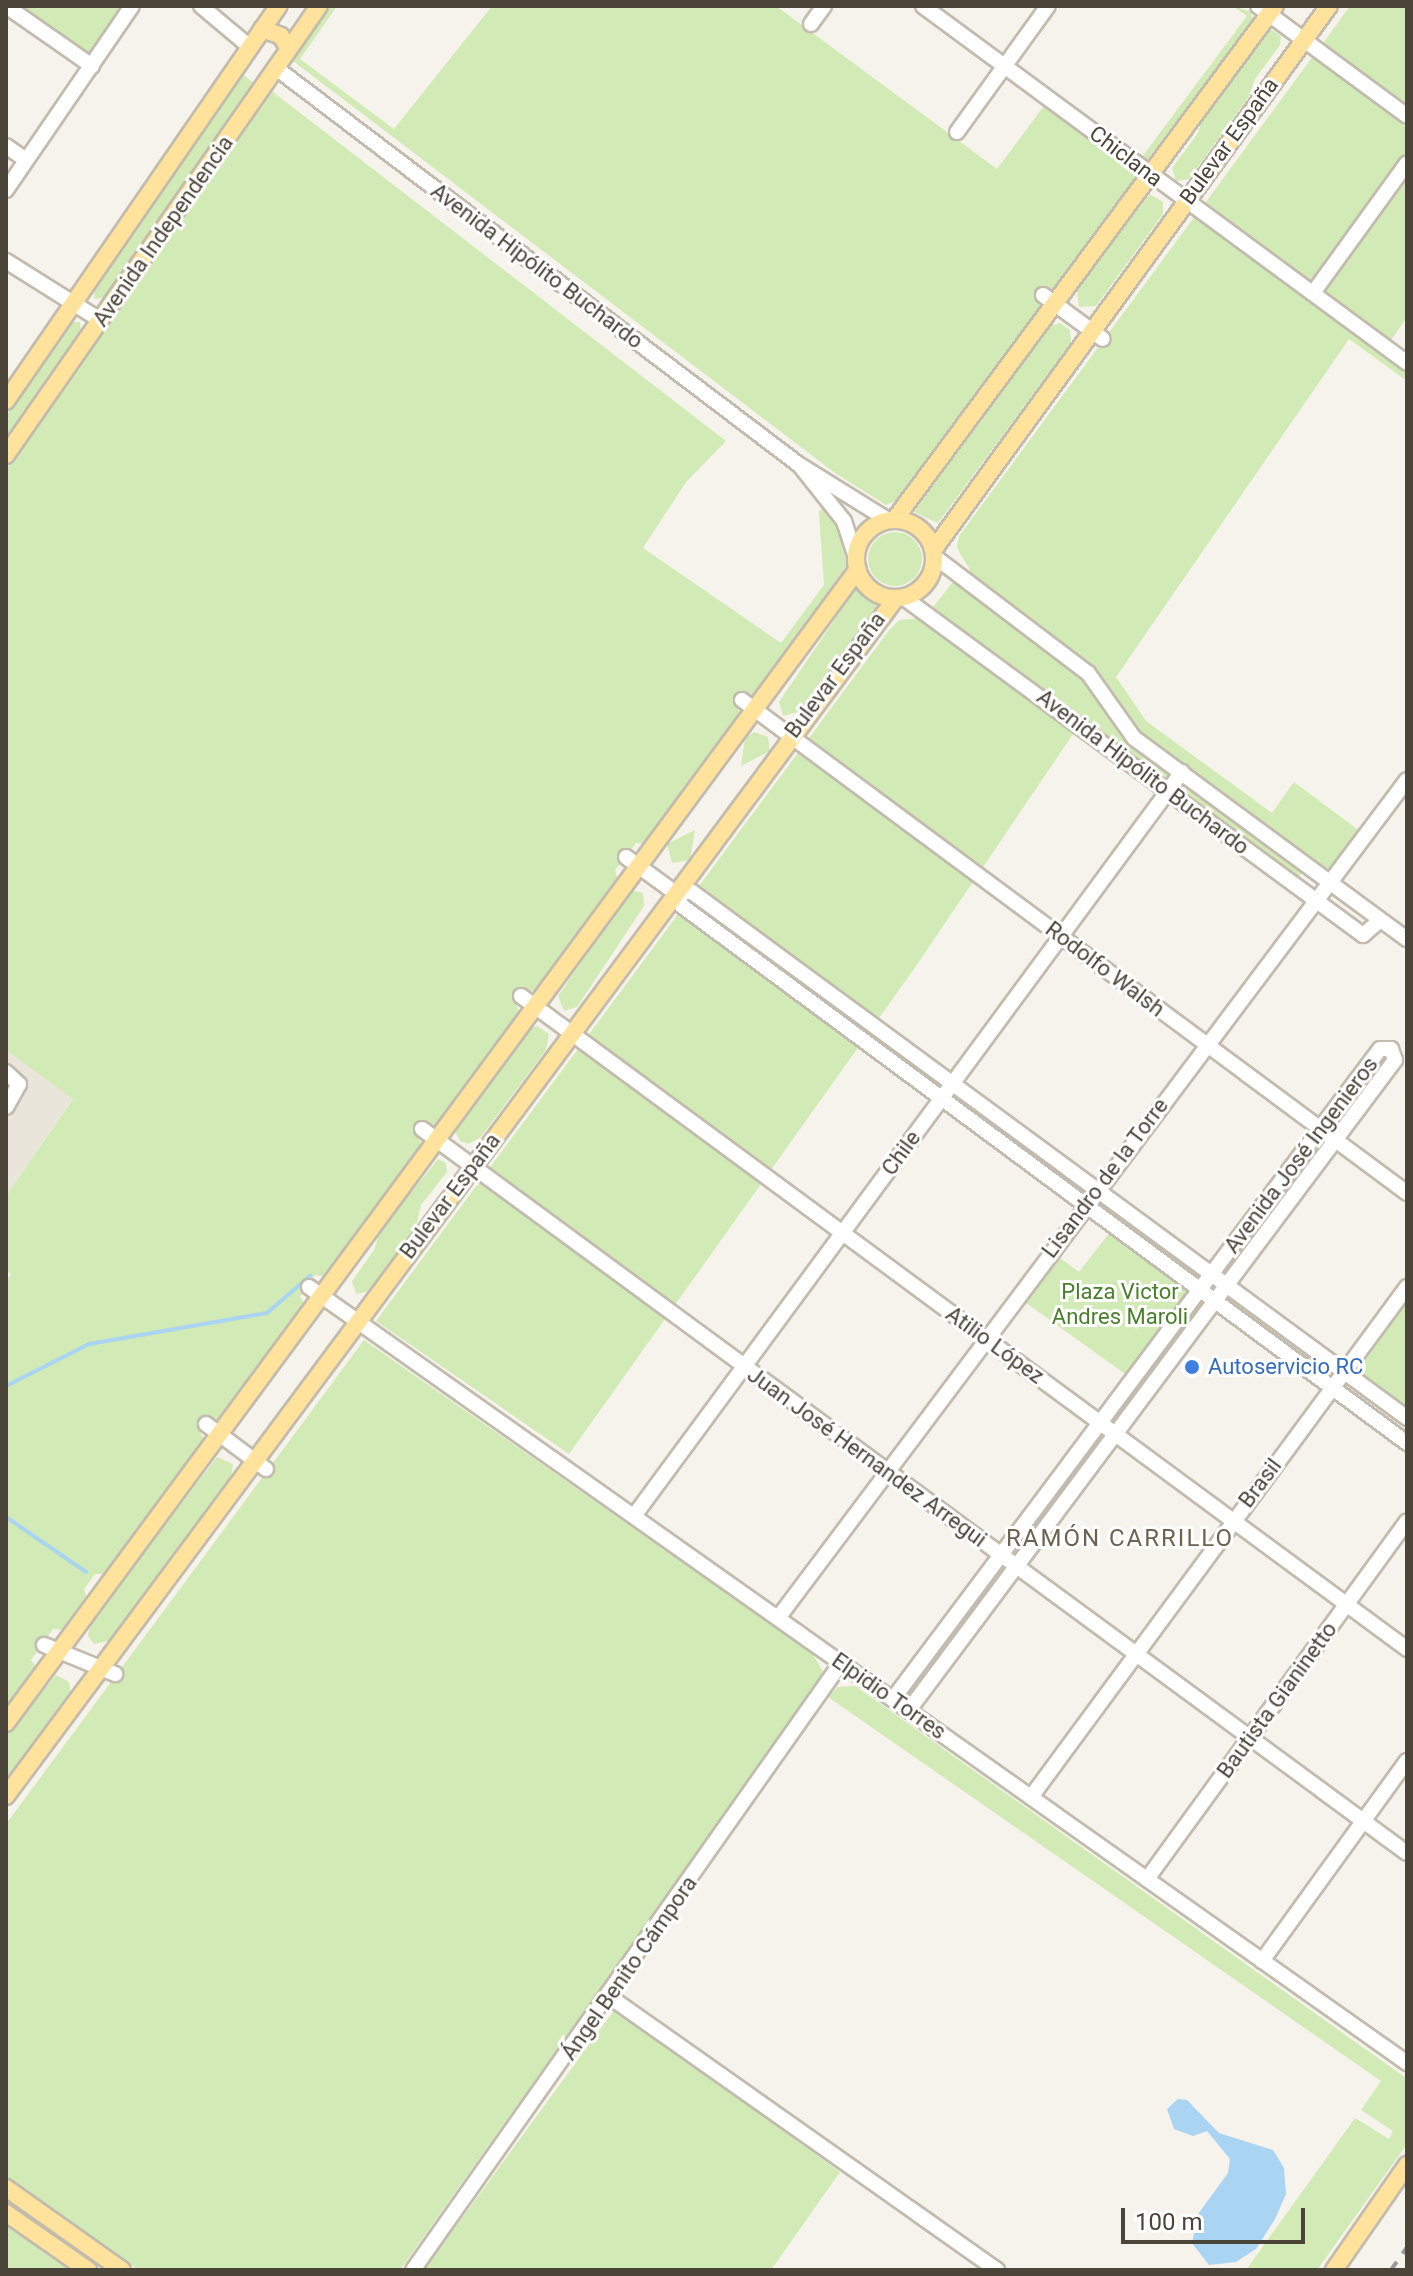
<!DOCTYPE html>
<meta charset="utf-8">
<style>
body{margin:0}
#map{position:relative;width:1413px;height:2276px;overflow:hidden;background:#f6f3ec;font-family:Roboto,sans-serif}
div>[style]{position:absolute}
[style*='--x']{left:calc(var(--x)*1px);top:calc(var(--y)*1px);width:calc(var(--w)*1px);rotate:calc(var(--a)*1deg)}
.residential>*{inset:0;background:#eae5da}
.green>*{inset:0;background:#d2eab5}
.round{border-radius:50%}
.water>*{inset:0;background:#a9d4f2}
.stream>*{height:4px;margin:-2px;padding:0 2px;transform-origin:2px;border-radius:2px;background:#a9d4f2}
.roads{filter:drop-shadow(2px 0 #c2bbae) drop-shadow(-2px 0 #c2bbae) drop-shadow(0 2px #c2bbae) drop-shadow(0 -2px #c2bbae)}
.minor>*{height:14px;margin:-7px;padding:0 7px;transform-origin:7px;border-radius:7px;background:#fff}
.major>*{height:16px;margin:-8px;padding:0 8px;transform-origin:8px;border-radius:8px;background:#ffe39c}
.major>.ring{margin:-8px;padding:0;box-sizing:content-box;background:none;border:16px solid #ffe39c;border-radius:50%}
.rail>*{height:4px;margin-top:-2px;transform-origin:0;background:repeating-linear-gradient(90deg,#9a9a9a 0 10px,transparent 0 20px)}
.dots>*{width:22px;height:22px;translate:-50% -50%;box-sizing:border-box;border:4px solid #fff;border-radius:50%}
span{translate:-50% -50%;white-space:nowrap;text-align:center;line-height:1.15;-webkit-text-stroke:6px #fff;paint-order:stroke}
.street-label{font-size:22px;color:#4b4439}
.park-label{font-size:22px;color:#4a7f2a}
.shop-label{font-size:22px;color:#366cbe}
.left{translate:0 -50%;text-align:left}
.neighbourhood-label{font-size:24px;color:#6e6250;letter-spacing:2px}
.frame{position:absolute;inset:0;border:8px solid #4b4439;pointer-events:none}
.scale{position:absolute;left:1121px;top:2208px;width:184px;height:36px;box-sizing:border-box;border:4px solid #4b4439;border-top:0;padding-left:10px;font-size:24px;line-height:28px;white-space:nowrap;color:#4b4439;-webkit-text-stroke:6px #fff;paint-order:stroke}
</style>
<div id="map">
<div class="residential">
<i style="clip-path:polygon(6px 1050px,73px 1098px,6px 1196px)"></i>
</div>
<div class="green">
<i style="clip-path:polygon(16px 6px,126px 6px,88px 56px)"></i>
<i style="clip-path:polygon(327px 6px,337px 6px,300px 59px,394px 129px,492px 6px,776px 6px,997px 169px,1046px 103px,1134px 170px,1137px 180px,1056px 289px,1047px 289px,1039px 300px,1042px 307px,901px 499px,886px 505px,835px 473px,293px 61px)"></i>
<i style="clip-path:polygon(1233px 6px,1251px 12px,1253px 22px,1147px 160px,1142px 157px,1247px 16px)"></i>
<i style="clip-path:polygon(1350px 6px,1407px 6px,1407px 107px,1321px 46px)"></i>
<i style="clip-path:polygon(1270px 29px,1281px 36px,1280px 45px,1255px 79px,1248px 98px,1189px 179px,1176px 181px,1172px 168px,1198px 133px,1203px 116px)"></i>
<i style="clip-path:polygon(1313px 56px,1407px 128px,1407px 317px,1389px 343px,1203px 206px)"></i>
<i style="clip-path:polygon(241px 73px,254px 83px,106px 297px,95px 299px,93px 288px)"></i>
<i style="clip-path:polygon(269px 89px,726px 441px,686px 482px,643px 548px,781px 643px,824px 585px,819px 512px,824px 506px,840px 528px,847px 565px,755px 696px,745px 695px,737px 706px,740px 716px,645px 844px,636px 843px,615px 870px,618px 880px,536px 991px,524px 990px,515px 1002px,520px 1013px,437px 1125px,425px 1123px,417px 1135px,422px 1146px,325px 1277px,315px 1275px,300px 1296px,304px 1304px,220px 1419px,209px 1419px,200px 1432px,204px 1440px,105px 1574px,95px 1574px,84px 1589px,87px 1598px,64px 1630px,53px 1629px,31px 1660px,36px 1667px,6px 1708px,6px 1282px,11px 1274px,6px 1270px,6px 1196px,73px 1099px,6px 1050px,6px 470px)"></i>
<i style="clip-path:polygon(1151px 195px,1163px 202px,1163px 214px,1096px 306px,1079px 307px,1077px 289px,1141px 200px)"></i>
<i style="clip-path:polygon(1195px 216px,1407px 371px,1407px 381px,1349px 339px,1116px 677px,1146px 721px,1272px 813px,1294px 782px,1361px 832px,1331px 872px,1137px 731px,1107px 684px,968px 574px,970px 570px,957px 548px,959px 536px)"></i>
<i style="clip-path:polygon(73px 322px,80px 322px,81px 333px,6px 441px,6px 416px)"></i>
<i style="clip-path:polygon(1060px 323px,1070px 330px,1071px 343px,938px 523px,914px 512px,1050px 326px)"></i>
<i class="round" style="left:868px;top:532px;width:54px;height:54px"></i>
<i style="clip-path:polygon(953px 582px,1081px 676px,1127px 740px,1169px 772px,1170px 778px,1164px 778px,933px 607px)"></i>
<i style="clip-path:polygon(856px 588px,878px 604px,798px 712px,783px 716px,779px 702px)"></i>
<i style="clip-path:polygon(924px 618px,1075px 731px,916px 966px,569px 1454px,376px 1321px,887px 633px,899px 620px)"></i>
<i style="clip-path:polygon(754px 732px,768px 737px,770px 751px,741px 766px,745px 738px)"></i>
<i style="clip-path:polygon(1188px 786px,1300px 869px,1301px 875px,1295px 876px,1183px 793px)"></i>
<i style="clip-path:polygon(695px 830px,690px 860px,672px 863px,667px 844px)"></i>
<i style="clip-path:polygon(631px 890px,643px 893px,644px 906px,577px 1007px,564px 1011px,558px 996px)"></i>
<i style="clip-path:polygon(537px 1026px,549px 1034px,546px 1050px,480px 1138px,468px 1144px,460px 1141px,454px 1129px,527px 1030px)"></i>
<i style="clip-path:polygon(1321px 1144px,1322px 1147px,1227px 1272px,1224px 1268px)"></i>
<i style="clip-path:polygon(438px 1159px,446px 1163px,447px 1172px,421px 1205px,416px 1227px,370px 1291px,356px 1294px,352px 1281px,374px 1250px,380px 1231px)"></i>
<i style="clip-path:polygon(1110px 1232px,1189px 1293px,1128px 1376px,1022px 1300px,1056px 1255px,1079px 1272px)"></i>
<i style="clip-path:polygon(1407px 1301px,1407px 1411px,1358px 1371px)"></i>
<i style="clip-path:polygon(1194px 1306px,1201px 1309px,1118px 1421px,1113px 1419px)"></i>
<i style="clip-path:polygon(364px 1340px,812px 1653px,824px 1673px,400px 2270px,138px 2270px,6px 2177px,6px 1824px)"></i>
<i style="clip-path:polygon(1098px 1437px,1102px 1440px,1021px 1551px,1016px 1550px)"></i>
<i style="clip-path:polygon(217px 1457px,233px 1464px,231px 1479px,112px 1640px,94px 1644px,88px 1636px,90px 1624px)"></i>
<i style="clip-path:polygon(998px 1570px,1002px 1576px,909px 1696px,906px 1693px)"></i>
<i style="clip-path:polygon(56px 1675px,69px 1682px,71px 1694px,6px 1783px,6px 1736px)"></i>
<i style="clip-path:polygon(855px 1686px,1406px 2078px,1407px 2144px,1317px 2270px,1246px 2270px,1355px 2118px,1389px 2139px,1393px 2131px,1361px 2110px,1381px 2081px,828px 1697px,838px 1687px)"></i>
<i style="clip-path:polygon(615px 2009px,840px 2172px,771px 2270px,424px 2270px)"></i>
<i style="clip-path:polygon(6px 2223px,71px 2270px,6px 2270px)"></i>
</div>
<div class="water">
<i style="clip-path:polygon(1178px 2099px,1187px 2100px,1219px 2133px,1273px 2150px,1284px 2168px,1286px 2194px,1275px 2219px,1256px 2249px,1236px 2262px,1209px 2265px,1192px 2243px,1198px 2214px,1228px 2173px,1230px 2159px,1207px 2131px,1193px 2136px,1174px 2129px,1167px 2109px)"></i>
</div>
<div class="stream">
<i style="--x:6;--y:1386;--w:93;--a:-26.8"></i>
<i style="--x:89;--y:1344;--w:181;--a:-9.9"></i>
<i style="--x:267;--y:1313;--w:57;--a:-40.7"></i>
<i style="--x:6;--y:1517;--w:97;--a:34.5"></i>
</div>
<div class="roads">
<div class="minor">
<i style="--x:6;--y:6;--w:105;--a:34.9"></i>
<i style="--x:201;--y:6;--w:64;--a:39.9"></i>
<i style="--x:923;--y:6;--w:601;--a:36.41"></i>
<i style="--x:1258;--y:6;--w:185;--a:36.4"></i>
<i style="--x:811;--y:24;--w:22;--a:-54"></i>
<i style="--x:276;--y:68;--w:655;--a:37.18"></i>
<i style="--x:798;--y:464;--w:106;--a:31.9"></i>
<i style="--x:957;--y:132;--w:155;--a:-54.2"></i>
<i style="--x:6;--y:146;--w:24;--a:35"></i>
<i style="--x:6;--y:190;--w:223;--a:-55.6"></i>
<i style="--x:6;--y:261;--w:111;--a:32.1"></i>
<i style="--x:1313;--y:293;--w:160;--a:-54.1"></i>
<i style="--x:1043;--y:295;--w:74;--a:36.3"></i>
<i style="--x:801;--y:467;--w:69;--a:51.5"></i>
<i style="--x:844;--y:521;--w:38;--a:72"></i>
<i style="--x:935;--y:557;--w:192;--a:37.2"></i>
<i style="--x:1088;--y:673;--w:80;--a:54.7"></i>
<i style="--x:1134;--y:738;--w:339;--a:36.4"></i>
<i style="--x:903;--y:597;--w:571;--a:36.31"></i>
<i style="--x:1363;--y:935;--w:23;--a:-41"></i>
<i style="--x:742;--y:700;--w:828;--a:36.55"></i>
<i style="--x:626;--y:857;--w:59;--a:36.1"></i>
<i style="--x:674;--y:892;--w:16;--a:60"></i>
<i style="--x:682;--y:906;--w:902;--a:36.53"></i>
<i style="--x:674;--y:892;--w:18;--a:0"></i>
<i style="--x:692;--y:892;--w:888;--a:36.34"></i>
<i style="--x:521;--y:996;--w:1101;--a:36.39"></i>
<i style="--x:6;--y:1072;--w:18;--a:43"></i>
<i style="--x:19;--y:1084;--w:26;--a:119"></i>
<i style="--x:422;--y:1129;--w:1222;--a:36.32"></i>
<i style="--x:309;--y:1287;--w:1345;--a:35.25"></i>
<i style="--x:206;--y:1424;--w:75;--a:36.9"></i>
<i style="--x:634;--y:1516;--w:924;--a:-53.63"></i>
<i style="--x:778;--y:1618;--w:1048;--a:-53.11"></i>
<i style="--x:44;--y:1645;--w:77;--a:22.2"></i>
<i style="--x:893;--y:1699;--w:812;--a:-53.16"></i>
<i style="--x:1380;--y:1049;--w:11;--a:0"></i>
<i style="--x:1391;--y:1049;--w:12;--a:70"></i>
<i style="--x:1395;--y:1060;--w:812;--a:126.79"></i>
<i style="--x:1031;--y:1797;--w:634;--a:-53.6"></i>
<i style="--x:1147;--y:1879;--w:442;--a:-54"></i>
<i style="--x:1262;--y:1961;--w:247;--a:-54.1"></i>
<i style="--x:610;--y:1997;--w:474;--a:35.2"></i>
<i style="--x:413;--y:2270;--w:743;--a:-54.81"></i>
</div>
<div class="major">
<i style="--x:262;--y:29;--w:20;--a:20"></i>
<i style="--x:281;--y:36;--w:15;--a:58"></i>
<i style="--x:6;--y:401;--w:480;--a:-55.4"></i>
<i style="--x:6;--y:455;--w:547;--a:-55.12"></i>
<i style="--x:895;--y:519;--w:638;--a:-53.47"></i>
<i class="ring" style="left:856px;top:520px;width:62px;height:62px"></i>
<i style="--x:934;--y:549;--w:671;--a:-53.97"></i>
<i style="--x:6;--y:1723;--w:1434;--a:-53.56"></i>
<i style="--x:6;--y:1796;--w:1492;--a:-53.39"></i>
<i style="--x:6;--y:2188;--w:142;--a:35.3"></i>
<i style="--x:6;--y:2213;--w:100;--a:34.8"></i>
<i style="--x:1334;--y:2270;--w:128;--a:-55.2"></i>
</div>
</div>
<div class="rail">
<i style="--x:1391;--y:2270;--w:28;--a:-55"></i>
</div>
<div class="dots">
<i style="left:1192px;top:1367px;background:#3f7fe0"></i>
</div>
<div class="street-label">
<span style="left:1229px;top:141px;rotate:-54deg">Bulevar España</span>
<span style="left:1126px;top:156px;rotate:37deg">Chiclana</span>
<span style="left:163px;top:231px;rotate:-55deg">Avenida Independencia</span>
<span style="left:537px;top:266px;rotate:37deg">Avenida Hipólito Buchardo</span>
<span style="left:835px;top:675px;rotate:-53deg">Bulevar España</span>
<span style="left:1143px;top:772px;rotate:37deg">Avenida Hipólito Buchardo</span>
<span style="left:1105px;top:969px;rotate:37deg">Rodolfo Walsh</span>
<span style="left:901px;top:1153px;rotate:-54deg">Chile</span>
<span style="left:1301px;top:1155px;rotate:-53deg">Avenida José Ingenieros</span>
<span style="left:1105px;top:1178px;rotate:-53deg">Lisandro de la Torre</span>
<span style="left:450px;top:1196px;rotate:-53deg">Bulevar España</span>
<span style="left:995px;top:1345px;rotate:36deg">Atilio López</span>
<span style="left:867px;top:1457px;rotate:36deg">Juan José Hernandez Arregui</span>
<span style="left:1260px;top:1483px;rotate:-53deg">Brasil</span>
<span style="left:889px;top:1696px;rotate:35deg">Elpidio Torres</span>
<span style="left:1277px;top:1700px;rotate:-54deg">Bautista Gianinetto</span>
<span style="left:629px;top:1968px;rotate:-55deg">Ángel Benito Cámpora</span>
</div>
<div class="park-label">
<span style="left:1120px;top:1304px">Plaza Victor<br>Andres Maroli</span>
</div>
<div class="shop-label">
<span class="left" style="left:1208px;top:1367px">Autoservicio RC</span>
</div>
<div class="neighbourhood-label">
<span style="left:1120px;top:1539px">RAMÓN CARRILLO</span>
</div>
<div class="frame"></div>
<div class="scale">100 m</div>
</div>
